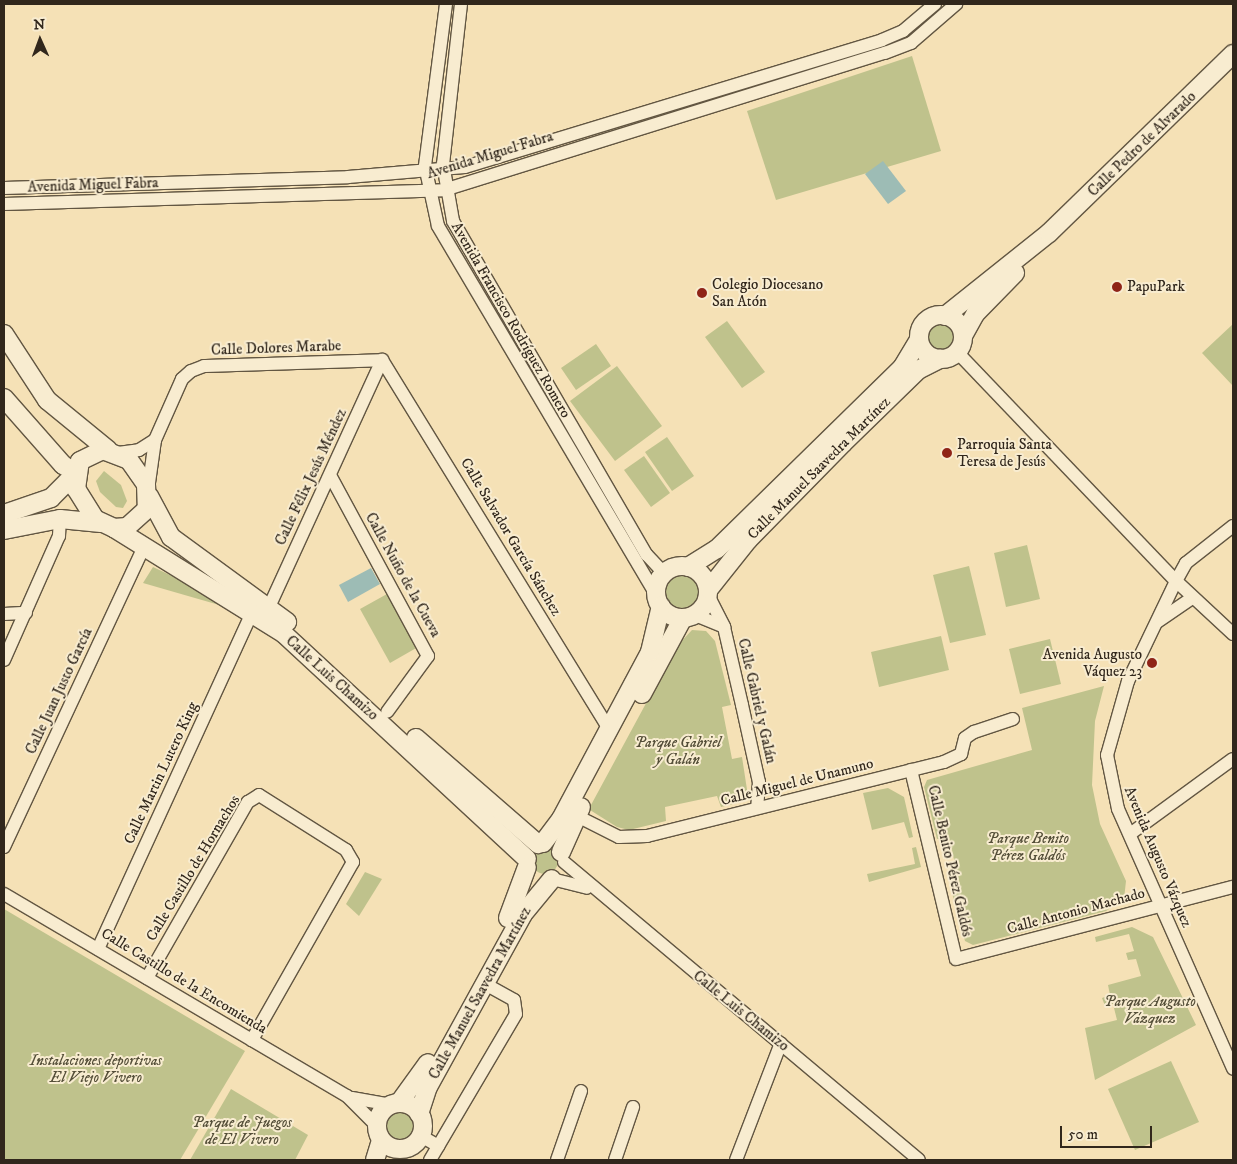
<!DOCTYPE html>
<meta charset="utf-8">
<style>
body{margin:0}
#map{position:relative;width:1237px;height:1164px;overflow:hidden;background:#f5e1b6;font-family:"IM FELL DW Pica",serif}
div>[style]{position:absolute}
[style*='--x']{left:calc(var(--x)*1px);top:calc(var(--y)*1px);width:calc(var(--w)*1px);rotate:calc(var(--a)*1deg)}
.green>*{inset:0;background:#bfc28c}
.round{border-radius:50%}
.water>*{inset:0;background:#9dbcb5}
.roads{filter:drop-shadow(1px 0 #625642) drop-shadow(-1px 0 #625642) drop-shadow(0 1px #625642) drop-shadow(0 -1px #625642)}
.street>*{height:12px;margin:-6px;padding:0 6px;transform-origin:6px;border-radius:6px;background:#f8ecd0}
.secondary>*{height:18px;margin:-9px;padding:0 9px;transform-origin:9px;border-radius:9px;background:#f8ecd0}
.secondary>.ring{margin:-9px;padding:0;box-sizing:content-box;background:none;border:18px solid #f8ecd0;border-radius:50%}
.dots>*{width:14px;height:14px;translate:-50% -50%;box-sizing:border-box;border:2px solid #f8ecd0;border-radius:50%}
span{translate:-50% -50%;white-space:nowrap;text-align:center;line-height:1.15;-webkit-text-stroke:4px #f8ecd0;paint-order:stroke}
.street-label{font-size:15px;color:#31271c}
.poi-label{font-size:15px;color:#31271c}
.left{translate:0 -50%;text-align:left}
.right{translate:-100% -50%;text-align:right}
.park-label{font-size:15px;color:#544e38;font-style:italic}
.frame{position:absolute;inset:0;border:5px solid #31271c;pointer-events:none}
.north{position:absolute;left:15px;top:15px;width:50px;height:50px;-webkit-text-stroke:4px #f8ecd0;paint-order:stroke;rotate:358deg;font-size:14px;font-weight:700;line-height:20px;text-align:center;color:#31271c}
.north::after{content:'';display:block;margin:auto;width:18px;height:22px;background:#31271c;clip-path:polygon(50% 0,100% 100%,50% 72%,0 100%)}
.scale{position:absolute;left:1060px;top:1126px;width:92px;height:22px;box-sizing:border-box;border:2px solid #31271c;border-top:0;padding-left:6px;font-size:15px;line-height:18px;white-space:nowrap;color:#31271c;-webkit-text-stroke:4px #f8ecd0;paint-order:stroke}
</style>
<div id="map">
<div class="green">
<i style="clip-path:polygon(912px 56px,941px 151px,776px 200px,747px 111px)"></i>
<i style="clip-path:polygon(727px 321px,765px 372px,742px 388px,705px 337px)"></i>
<i style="clip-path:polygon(1233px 324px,1233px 386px,1202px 353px)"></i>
<i class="round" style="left:927px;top:324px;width:26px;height:26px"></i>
<i style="clip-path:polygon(596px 344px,611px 366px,576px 390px,561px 368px)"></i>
<i style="clip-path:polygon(617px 366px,662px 426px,615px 461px,570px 401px)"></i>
<i style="clip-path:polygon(667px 437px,694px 476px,672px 491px,645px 452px)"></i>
<i style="clip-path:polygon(644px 456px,670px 493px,651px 507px,624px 470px)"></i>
<i style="clip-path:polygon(104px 471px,121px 485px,127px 501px,123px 508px,116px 507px,100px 492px,96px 481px)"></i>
<i style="clip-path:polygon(1027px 545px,1040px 599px,1006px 607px,994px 553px)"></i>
<i style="clip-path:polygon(969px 566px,986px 635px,950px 643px,933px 575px)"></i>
<i style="clip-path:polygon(153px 567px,238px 607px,240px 611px,143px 583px)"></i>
<i class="round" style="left:666px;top:576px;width:32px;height:32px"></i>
<i style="clip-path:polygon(387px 594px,418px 647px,390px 663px,360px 609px)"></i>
<i style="clip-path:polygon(692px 630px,706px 631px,715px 641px,731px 705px,722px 707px,732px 759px,742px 757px,748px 796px,745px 801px,721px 807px,717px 796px,665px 807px,666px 821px,629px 830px,617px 827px,590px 810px,591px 805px,677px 646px)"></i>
<i style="clip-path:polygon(941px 636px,949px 670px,879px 687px,871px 652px)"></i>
<i style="clip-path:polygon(1050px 639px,1061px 684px,1020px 694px,1009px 649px)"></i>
<i style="clip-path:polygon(1104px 686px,1095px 721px,1092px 785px,1100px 824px,1126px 881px,1124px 899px,1106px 911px,973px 945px,965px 941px,952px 893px,961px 890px,949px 838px,937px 839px,924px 787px,927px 780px,1032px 750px,1022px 708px)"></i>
<i style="clip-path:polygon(888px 788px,904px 797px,913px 837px,909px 838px,904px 822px,872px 830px,863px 793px)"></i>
<i style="clip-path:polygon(916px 847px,921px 867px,869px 882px,867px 874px,915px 864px,912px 848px)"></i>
<i class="round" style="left:532px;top:848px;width:26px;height:26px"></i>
<i style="clip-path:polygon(365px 872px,382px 879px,359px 916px,346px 904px)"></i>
<i style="clip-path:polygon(4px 909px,245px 1051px,180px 1160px,4px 1160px)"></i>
<i style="clip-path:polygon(1132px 927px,1153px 937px,1196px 1025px,1095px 1080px,1085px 1028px,1117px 1020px,1113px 1004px,1105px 1006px,1102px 998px,1110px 995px,1108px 985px,1141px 976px,1136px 959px,1128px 960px,1126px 953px,1134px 951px,1129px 934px,1096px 942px,1095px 937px)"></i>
<i style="clip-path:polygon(1171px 1061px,1199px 1122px,1135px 1150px,1108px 1089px)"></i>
<i style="clip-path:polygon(231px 1089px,308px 1135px,295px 1160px,190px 1160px)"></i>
<i class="round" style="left:387px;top:1113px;width:26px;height:26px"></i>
</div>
<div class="water">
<i style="clip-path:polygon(883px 161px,906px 191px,888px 204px,865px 174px)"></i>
<i style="clip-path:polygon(371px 568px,380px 584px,348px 602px,339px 585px)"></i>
</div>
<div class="roads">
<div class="street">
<i style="--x:446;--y:4;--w:163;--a:97.4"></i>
<i style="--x:425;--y:166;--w:61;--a:77.8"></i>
<i style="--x:438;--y:226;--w:431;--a:59.4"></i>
<i style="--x:461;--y:4;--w:161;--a:96.4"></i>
<i style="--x:443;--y:164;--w:58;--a:80"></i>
<i style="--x:453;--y:221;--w:386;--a:59.9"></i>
<i style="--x:647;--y:555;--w:19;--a:47"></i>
<i style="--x:660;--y:569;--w:9;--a:6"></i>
<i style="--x:4;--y:188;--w:344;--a:-1.8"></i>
<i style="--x:348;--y:177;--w:117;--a:-4.9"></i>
<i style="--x:465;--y:167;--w:436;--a:-16.9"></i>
<i style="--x:882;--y:40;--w:23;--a:-23"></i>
<i style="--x:903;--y:31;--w:42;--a:-40.2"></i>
<i style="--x:4;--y:204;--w:440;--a:-1.8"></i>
<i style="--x:444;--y:190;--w:462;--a:-17.3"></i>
<i style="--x:885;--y:53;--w:28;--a:-21"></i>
<i style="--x:911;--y:43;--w:60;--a:-40.9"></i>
<i style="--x:957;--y:352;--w:317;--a:46.3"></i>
<i style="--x:1176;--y:581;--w:78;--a:42.9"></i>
<i style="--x:382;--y:360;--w:435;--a:58.4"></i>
<i style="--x:118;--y:453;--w:21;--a:-8"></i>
<i style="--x:139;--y:450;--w:19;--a:-32"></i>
<i style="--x:330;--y:475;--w:206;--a:61.6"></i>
<i style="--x:428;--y:656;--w:69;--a:126.2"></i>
<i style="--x:148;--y:490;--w:50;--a:-82"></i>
<i style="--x:155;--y:440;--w:67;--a:-66.1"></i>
<i style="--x:182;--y:379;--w:12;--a:-42"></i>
<i style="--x:191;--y:371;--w:14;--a:-21"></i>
<i style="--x:204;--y:366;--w:178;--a:-1.9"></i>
<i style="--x:1233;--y:526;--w:60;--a:141.8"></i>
<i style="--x:1186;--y:563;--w:21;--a:119"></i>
<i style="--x:1176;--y:581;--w:111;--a:115.6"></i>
<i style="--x:1128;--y:681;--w:77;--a:105.8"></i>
<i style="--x:1107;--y:755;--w:55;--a:78.5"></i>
<i style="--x:1118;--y:809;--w:284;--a:66.1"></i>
<i style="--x:708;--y:595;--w:36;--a:63"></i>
<i style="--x:724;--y:627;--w:80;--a:77"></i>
<i style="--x:742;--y:705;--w:79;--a:77.6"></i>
<i style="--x:759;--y:782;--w:26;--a:94"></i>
<i style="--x:269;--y:607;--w:272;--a:-65.4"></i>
<i style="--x:4;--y:614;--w:22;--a:-3"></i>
<i style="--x:695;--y:615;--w:31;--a:22"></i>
<i style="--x:1157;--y:622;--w:42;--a:-34.4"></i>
<i style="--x:4;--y:660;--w:136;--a:-66.1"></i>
<i style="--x:59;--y:536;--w:17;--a:-87"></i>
<i style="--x:911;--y:770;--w:194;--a:76.6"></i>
<i style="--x:956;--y:959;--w:286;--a:-14.6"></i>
<i style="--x:577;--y:816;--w:47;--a:26.6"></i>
<i style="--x:619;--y:837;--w:28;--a:-2"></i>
<i style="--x:647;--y:836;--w:306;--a:-14"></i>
<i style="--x:944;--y:762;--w:19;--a:-25"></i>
<i style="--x:961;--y:754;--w:16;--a:-76"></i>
<i style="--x:965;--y:738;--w:11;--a:-34"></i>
<i style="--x:974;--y:732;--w:41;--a:-18.4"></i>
<i style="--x:1130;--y:834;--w:127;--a:-36.1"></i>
<i style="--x:4;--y:847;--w:329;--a:-65"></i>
<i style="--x:564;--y:862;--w:463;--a:40"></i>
<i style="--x:552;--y:879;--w:36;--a:14"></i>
<i style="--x:4;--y:894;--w:398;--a:30.5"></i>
<i style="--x:347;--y:1096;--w:42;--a:45"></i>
<i style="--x:98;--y:949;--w:372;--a:-65.4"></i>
<i style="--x:147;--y:978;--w:203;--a:-60.2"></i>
<i style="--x:248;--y:802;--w:13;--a:-32"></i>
<i style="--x:259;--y:795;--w:103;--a:32.3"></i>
<i style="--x:346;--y:850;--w:14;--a:60"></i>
<i style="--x:353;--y:862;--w:205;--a:119.6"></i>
<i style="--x:352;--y:1098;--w:40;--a:10"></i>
<i style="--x:421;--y:1136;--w:20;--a:30"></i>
<i style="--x:430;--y:1160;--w:169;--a:-59.5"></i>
<i style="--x:516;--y:1014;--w:14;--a:-98"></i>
<i style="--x:514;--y:1000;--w:33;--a:-151"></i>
<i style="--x:557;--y:1160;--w:73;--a:-70.8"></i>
<i style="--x:615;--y:1160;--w:56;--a:-71.2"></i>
<i style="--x:736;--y:1160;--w:125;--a:-69"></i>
</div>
<div class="secondary">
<i class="ring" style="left:919px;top:315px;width:26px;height:26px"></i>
<i style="--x:945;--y:316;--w:133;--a:-38.6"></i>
<i style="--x:1049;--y:233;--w:257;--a:-44.2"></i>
<i style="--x:4;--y:334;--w:79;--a:56.9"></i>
<i style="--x:47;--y:400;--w:79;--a:39.3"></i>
<i style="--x:963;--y:336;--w:26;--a:-61"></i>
<i style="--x:976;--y:313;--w:56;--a:-45.7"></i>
<i style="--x:4;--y:398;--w:89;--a:48.6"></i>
<i style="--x:63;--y:465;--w:14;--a:30"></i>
<i style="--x:103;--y:450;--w:28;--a:21"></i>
<i style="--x:129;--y:460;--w:29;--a:55"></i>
<i style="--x:146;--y:484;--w:25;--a:88"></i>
<i style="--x:147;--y:509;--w:27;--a:138"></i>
<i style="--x:127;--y:527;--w:13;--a:176"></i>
<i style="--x:114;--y:528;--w:21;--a:-155"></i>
<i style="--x:95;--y:519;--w:36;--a:-122"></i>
<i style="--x:76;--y:489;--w:28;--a:-82"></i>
<i style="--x:80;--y:461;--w:25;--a:-26"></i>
<i style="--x:149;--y:496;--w:47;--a:61.8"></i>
<i style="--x:171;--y:537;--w:144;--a:36.2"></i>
<i style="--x:4;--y:514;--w:50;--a:-18.8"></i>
<i style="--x:51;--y:498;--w:33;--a:-45"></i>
<i style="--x:114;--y:528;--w:200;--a:31.9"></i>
<i style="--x:284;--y:634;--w:331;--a:42.8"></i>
<i style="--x:4;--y:530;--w:57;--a:-11.1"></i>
<i style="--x:60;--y:519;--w:41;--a:5.6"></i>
<i class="ring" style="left:656px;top:566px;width:34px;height:34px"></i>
<i style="--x:688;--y:567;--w:34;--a:-32"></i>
<i style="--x:717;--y:549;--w:259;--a:-44.4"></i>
<i style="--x:902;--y:368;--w:33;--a:-59"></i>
<i style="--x:709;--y:589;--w:63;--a:-51.5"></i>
<i style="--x:748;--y:540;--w:136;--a:-45.6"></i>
<i style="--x:843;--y:443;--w:105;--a:-44.2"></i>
<i style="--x:918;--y:370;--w:25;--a:-27"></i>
<i style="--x:642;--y:694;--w:86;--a:-61.7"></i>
<i style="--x:416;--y:738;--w:162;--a:41"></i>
<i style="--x:543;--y:843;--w:30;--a:-53"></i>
<i style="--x:561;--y:819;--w:189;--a:-61.9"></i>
<i style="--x:650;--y:652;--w:47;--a:-76.6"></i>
<i style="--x:561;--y:852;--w:49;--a:-66"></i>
<i style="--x:508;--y:918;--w:54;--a:-69.6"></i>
<i style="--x:399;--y:1103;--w:49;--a:-54.1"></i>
<i class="ring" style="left:377px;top:1103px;width:28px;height:28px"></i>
<i style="--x:419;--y:1114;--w:28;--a:-72"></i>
<i style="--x:428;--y:1087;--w:197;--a:-61.2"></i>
<i style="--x:523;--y:914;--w:45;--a:-50.4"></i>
<i style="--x:375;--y:1160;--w:21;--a:-73"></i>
</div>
</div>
<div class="dots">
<i style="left:1117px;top:287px;background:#8f2418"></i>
<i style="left:702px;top:293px;background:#8f2418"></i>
<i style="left:947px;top:453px;background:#8f2418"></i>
<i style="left:1152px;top:663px;background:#8f2418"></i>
</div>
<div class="street-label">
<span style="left:1142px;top:144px;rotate:-44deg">Calle Pedro de Alvarado</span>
<span style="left:490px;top:155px;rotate:-17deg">Avenida Miguel Fabra</span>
<span style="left:93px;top:185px;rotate:-2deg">Avenida Miguel Fabra</span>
<span style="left:511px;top:320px;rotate:60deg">Avenida Francisco Rodríguez Romero</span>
<span style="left:276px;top:348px;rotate:-2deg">Calle Dolores Marabe</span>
<span style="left:819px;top:468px;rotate:-45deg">Calle Manuel Saavedra Martínez</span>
<span style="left:311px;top:477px;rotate:-65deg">Calle Félix Jesús Méndez</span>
<span style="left:511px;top:537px;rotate:59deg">Calle Salvador García Sánchez</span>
<span style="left:403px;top:575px;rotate:61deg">Calle Nuño de la Cueva</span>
<span style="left:332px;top:678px;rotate:42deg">Calle Luis Chamizo</span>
<span style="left:59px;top:691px;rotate:-65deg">Calle Juan Justo García</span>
<span style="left:757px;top:701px;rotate:77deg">Calle Gabriel y Galán</span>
<span style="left:161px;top:773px;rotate:-65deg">Calle Martin Lutero King</span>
<span style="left:797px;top:782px;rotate:-14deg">Calle Miguel de Unamuno</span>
<span style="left:1158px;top:857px;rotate:67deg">Avenida Augusto Vázquez</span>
<span style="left:950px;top:861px;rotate:77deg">Calle Benito Pérez Galdós</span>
<span style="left:193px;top:868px;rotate:-59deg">Calle Castillo de Hornachos</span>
<span style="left:1076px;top:911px;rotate:-15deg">Calle Antonio Machado</span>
<span style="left:184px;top:981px;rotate:31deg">Calle Castillo de la Encomienda</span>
<span style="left:480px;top:993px;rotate:-61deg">Calle Manuel Saavedra Martínez</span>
<span style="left:741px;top:1011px;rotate:39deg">Calle Luis Chamizo</span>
</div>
<div class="poi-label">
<span class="left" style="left:712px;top:293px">Colegio Diocesano<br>San Atón</span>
<span class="left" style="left:1127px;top:287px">PapuPark</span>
<span class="left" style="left:957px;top:453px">Parroquia Santa<br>Teresa de Jesús</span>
<span class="right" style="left:1142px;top:663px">Avenida Augusto<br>Váquez 23</span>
</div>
<div class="park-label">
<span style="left:678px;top:751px">Parque Gabriel<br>y Galán</span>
<span style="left:1028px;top:847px">Parque Benito<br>Pérez Galdós</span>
<span style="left:1150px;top:1010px">Parque Augusto<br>Vázquez</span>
<span style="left:96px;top:1069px">Instalaciones deportivas<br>El Viejo Vivero</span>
<span style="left:242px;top:1131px">Parque de Juegos<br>de El Vivero</span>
</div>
<div class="frame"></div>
<div class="north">N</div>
<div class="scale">50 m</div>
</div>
